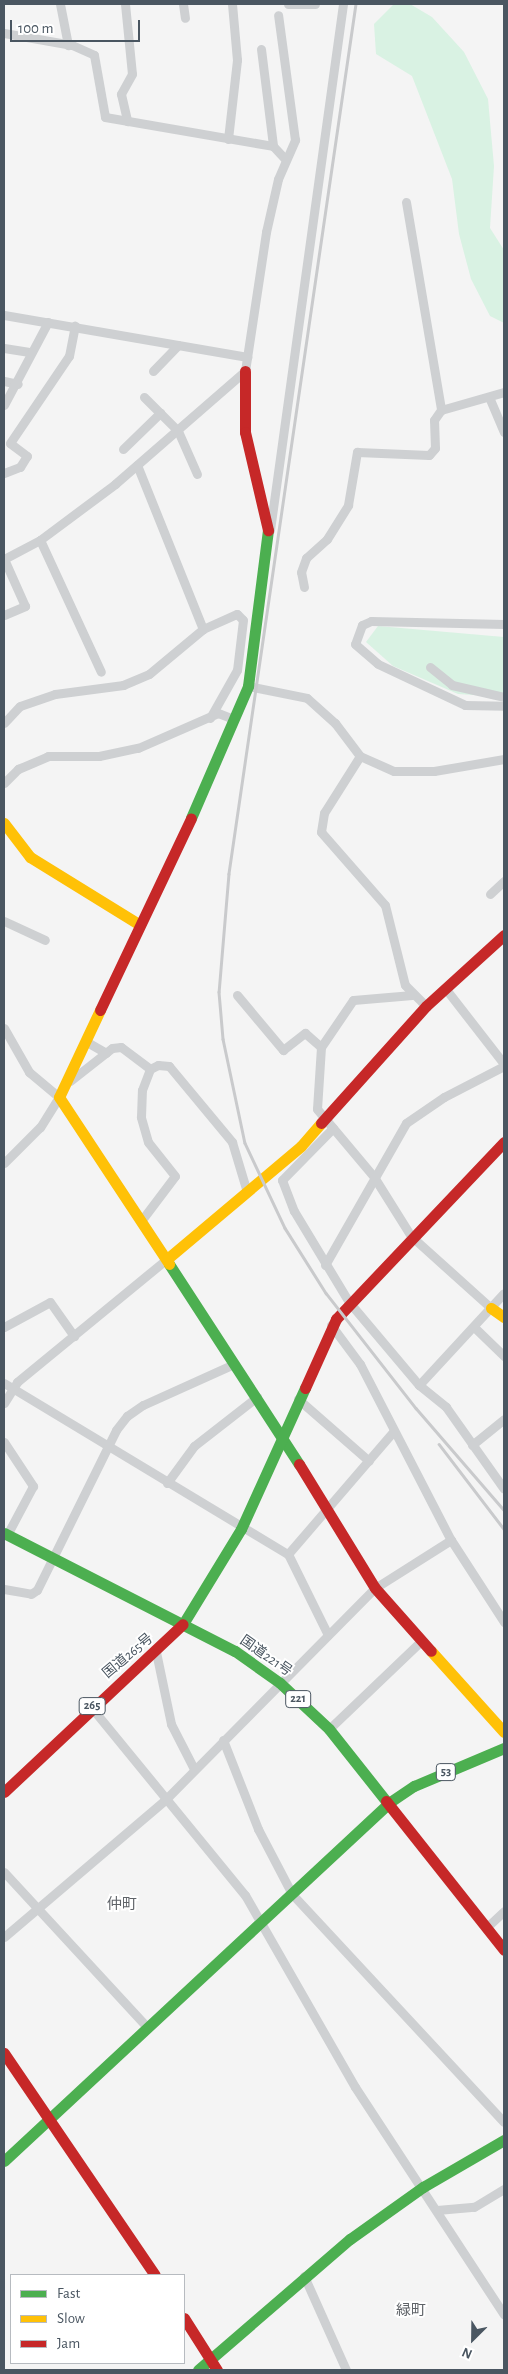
<!DOCTYPE html>
<meta charset="utf-8">
<style>
body{margin:0}
#map{position:relative;width:508px;height:2374px;overflow:hidden;background:#f4f4f4;font-family:"Alegreya Sans","Noto Sans JP",sans-serif}
div>[style]{position:absolute}
[style*='--x']{left:calc(var(--x)*1px);top:calc(var(--y)*1px);width:calc(var(--w)*1px);rotate:calc(var(--a)*1deg)}
.green>*{inset:0;background:#d9f2e3}
.street>*{height:9px;margin:-4.5px;padding:0 4.5px;transform-origin:4.5px;border-radius:4.5px;background:#ced0d2}
.fast>*{height:11px;margin:-5.5px;padding:0 5.5px;transform-origin:5.5px;border-radius:5.5px;background:#4caf50}
.slow>*{height:11px;margin:-5.5px;padding:0 5.5px;transform-origin:5.5px;border-radius:5.5px;background:#ffc107}
.jam>*{height:11px;margin:-5.5px;padding:0 5.5px;transform-origin:5.5px;border-radius:5.5px;background:#c62828}
.rail>*{height:2.5px;margin:-1.25px;padding:0 1.25px;transform-origin:1.25px;border-radius:1.25px;background:#c9cacc}
span{translate:-50% -50%;white-space:nowrap;text-align:center;line-height:1.15;-webkit-text-stroke:4px #fff;paint-order:stroke}
.shield-label span{padding:1px 4px;background:#fff;border:1px solid;border-radius:4px;-webkit-text-stroke-width:0}
.shield-label{font-size:12px;color:#4a5661;font-weight:700}
.street-label{font-size:14px;color:#4a5661}
.neighbourhood-label{font-size:15px;color:#5f6368}
.frame{position:absolute;inset:0;border:5px solid #4a5661;pointer-events:none}
.legend{position:absolute;left:10px;top:2274px;width:175px;height:90px;box-sizing:border-box;background:#fff;border:1px solid #b7bbc0;margin:0;padding:6px 9px;list-style:none;font-size:15px;color:#4a5661}
.legend li{display:flex;align-items:center;gap:10px;height:25px}
.legend b{width:25px;border:1px solid #b7bbc0}
.north{position:absolute;left:448px;top:2314px;width:50px;height:50px;-webkit-text-stroke:4px #fff;paint-order:stroke;rotate:203deg;font-size:14px;font-weight:700;line-height:20px;text-align:center;color:#4a5661}
.north::after{content:'';display:block;margin:auto;width:18px;height:22px;background:#4a5661;clip-path:polygon(50% 0,100% 100%,50% 72%,0 100%)}
.scale{position:absolute;left:10px;top:20px;width:130px;height:22px;box-sizing:border-box;border:2px solid #4a5661;border-top:0;padding-left:6px;font-size:15px;line-height:18px;white-space:nowrap;color:#4a5661;-webkit-text-stroke:4px #fff;paint-order:stroke}
</style>
<div id="map">
<div class="green">
<i style="clip-path:polygon(394px 4px,410px 4px,432px 17px,464px 52px,488px 99px,494px 166px,490px 228px,504px 250px,504px 323px,490px 316px,471px 279px,459px 234px,452px 179px,412px 76px,376px 54px,374px 24px)"></i>
<i style="clip-path:polygon(378px 626px,504px 637px,504px 697px,458px 694px,393px 666px,366px 642px)"></i>
</div>
<div class="street">
<i style="--x:60;--y:4;--w:42;--a:79"></i>
<i style="--x:125;--y:4;--w:70;--a:84.3"></i>
<i style="--x:132;--y:74;--w:23;--a:119"></i>
<i style="--x:121;--y:94;--w:28;--a:77"></i>
<i style="--x:183;--y:4;--w:14;--a:82"></i>
<i style="--x:288;--y:4;--w:27;--a:0"></i>
<i style="--x:4;--y:33;--w:69;--a:10"></i>
<i style="--x:72;--y:45;--w:24;--a:24"></i>
<i style="--x:94;--y:55;--w:63;--a:79.9"></i>
<i style="--x:105;--y:117;--w:170;--a:9.8"></i>
<i style="--x:273;--y:146;--w:18;--a:47"></i>
<i style="--x:261;--y:49;--w:98;--a:82.9"></i>
<i style="--x:228;--y:139;--w:80;--a:-83.5"></i>
<i style="--x:237;--y:60;--w:56;--a:-95.1"></i>
<i style="--x:406;--y:202;--w:211;--a:80.4"></i>
<i style="--x:4;--y:315;--w:247;--a:9.8"></i>
<i style="--x:4;--y:348;--w:24;--a:9"></i>
<i style="--x:153;--y:371;--w:36;--a:-46"></i>
<i style="--x:4;--y:381;--w:14;--a:12"></i>
<i style="--x:144;--y:397;--w:48;--a:45"></i>
<i style="--x:178;--y:431;--w:47;--a:66.2"></i>
<i style="--x:489;--y:397;--w:38;--a:67"></i>
<i style="--x:4;--y:405;--w:94;--a:-62.1"></i>
<i style="--x:123;--y:449;--w:52;--a:-44.2"></i>
<i style="--x:137;--y:465;--w:177;--a:68.1"></i>
<i style="--x:4;--y:473;--w:17;--a:-21"></i>
<i style="--x:20;--y:467;--w:13;--a:-58"></i>
<i style="--x:27;--y:456;--w:21;--a:-143"></i>
<i style="--x:10;--y:443;--w:105;--a:-55.9"></i>
<i style="--x:69;--y:356;--w:31;--a:-79"></i>
<i style="--x:270;--y:530;--w:531;--a:-82.1"></i>
<i style="--x:40;--y:540;--w:145;--a:65.2"></i>
<i style="--x:304;--y:587;--w:15;--a:-101"></i>
<i style="--x:301;--y:572;--w:15;--a:-70"></i>
<i style="--x:306;--y:558;--w:28;--a:-42"></i>
<i style="--x:327;--y:539;--w:40;--a:-58"></i>
<i style="--x:348;--y:505;--w:54;--a:-80.4"></i>
<i style="--x:357;--y:452;--w:72;--a:2.4"></i>
<i style="--x:429;--y:455;--w:9;--a:-49"></i>
<i style="--x:435;--y:448;--w:28;--a:-92"></i>
<i style="--x:434;--y:420;--w:12;--a:-55"></i>
<i style="--x:441;--y:410;--w:66;--a:-15.9"></i>
<i style="--x:4;--y:615;--w:23;--a:-23"></i>
<i style="--x:25;--y:606;--w:51;--a:-114.1"></i>
<i style="--x:4;--y:559;--w:41;--a:-27.8"></i>
<i style="--x:40;--y:540;--w:94;--a:-36.7"></i>
<i style="--x:115;--y:484;--w:172;--a:-41"></i>
<i style="--x:245;--y:371;--w:141;--a:-81.4"></i>
<i style="--x:266;--y:232;--w:54;--a:-77.2"></i>
<i style="--x:278;--y:179;--w:43;--a:-66.4"></i>
<i style="--x:295;--y:140;--w:126;--a:-97.7"></i>
<i style="--x:504;--y:624;--w:133;--a:-178.7"></i>
<i style="--x:371;--y:621;--w:10;--a:156"></i>
<i style="--x:362;--y:625;--w:20;--a:110"></i>
<i style="--x:355;--y:644;--w:30;--a:41"></i>
<i style="--x:378;--y:664;--w:96;--a:25.2"></i>
<i style="--x:465;--y:705;--w:39;--a:1"></i>
<i style="--x:430;--y:667;--w:28;--a:39"></i>
<i style="--x:452;--y:685;--w:53;--a:13"></i>
<i style="--x:248;--y:686;--w:60;--a:11.5"></i>
<i style="--x:307;--y:698;--w:38;--a:42"></i>
<i style="--x:335;--y:723;--w:41;--a:52.9"></i>
<i style="--x:360;--y:756;--w:37;--a:24"></i>
<i style="--x:394;--y:771;--w:40;--a:0"></i>
<i style="--x:434;--y:771;--w:71;--a:-9.7"></i>
<i style="--x:4;--y:723;--w:23;--a:-47"></i>
<i style="--x:20;--y:706;--w:37;--a:-19"></i>
<i style="--x:55;--y:694;--w:69;--a:-7.5"></i>
<i style="--x:123;--y:685;--w:28;--a:-23"></i>
<i style="--x:149;--y:674;--w:70;--a:-39.8"></i>
<i style="--x:203;--y:629;--w:37;--a:-24"></i>
<i style="--x:237;--y:614;--w:8;--a:45"></i>
<i style="--x:243;--y:620;--w:50;--a:96.8"></i>
<i style="--x:237;--y:670;--w:55;--a:119.4"></i>
<i style="--x:360;--y:756;--w:67;--a:122.3"></i>
<i style="--x:324;--y:813;--w:19;--a:99"></i>
<i style="--x:321;--y:832;--w:97;--a:48.8"></i>
<i style="--x:385;--y:905;--w:82;--a:76"></i>
<i style="--x:405;--y:985;--w:30;--a:45"></i>
<i style="--x:4;--y:783;--w:20;--a:-45"></i>
<i style="--x:18;--y:769;--w:33;--a:-23"></i>
<i style="--x:48;--y:756;--w:51;--a:0"></i>
<i style="--x:99;--y:756;--w:40;--a:-12"></i>
<i style="--x:138;--y:748;--w:87;--a:-23.6"></i>
<i style="--x:218;--y:713;--w:17;--a:21"></i>
<i style="--x:490;--y:894;--w:19;--a:-43"></i>
<i style="--x:4;--y:921;--w:45;--a:24.9"></i>
<i style="--x:445;--y:988;--w:96;--a:52.2"></i>
<i style="--x:237;--y:995;--w:72;--a:50.1"></i>
<i style="--x:283;--y:1050;--w:28;--a:-38"></i>
<i style="--x:305;--y:1033;--w:21;--a:41"></i>
<i style="--x:412;--y:995;--w:59;--a:175.2"></i>
<i style="--x:353;--y:1000;--w:57;--a:124.2"></i>
<i style="--x:321;--y:1047;--w:62;--a:93.7"></i>
<i style="--x:317;--y:1109;--w:89;--a:50"></i>
<i style="--x:374;--y:1177;--w:70;--a:57.9"></i>
<i style="--x:411;--y:1236;--w:108;--a:42"></i>
<i style="--x:4;--y:1028;--w:51;--a:60.4"></i>
<i style="--x:29;--y:1072;--w:39;--a:40"></i>
<i style="--x:59;--y:1097;--w:36;--a:122"></i>
<i style="--x:40;--y:1127;--w:51;--a:135"></i>
<i style="--x:87;--y:1042;--w:22;--a:30"></i>
<i style="--x:70;--y:1081;--w:53;--a:-38.2"></i>
<i style="--x:112;--y:1048;--w:9;--a:-6"></i>
<i style="--x:121;--y:1047;--w:36;--a:37"></i>
<i style="--x:333;--y:1128;--w:73;--a:134.4"></i>
<i style="--x:282;--y:1180;--w:33;--a:69"></i>
<i style="--x:294;--y:1211;--w:106;--a:58.9"></i>
<i style="--x:349;--y:1302;--w:109;--a:49.9"></i>
<i style="--x:419;--y:1385;--w:35;--a:39"></i>
<i style="--x:446;--y:1407;--w:100;--a:54.7"></i>
<i style="--x:141;--y:1221;--w:56;--a:-52.9"></i>
<i style="--x:175;--y:1176;--w:43;--a:-128.5"></i>
<i style="--x:148;--y:1142;--w:26;--a:-106"></i>
<i style="--x:141;--y:1117;--w:27;--a:-88"></i>
<i style="--x:142;--y:1090;--w:22;--a:-69"></i>
<i style="--x:150;--y:1069;--w:9;--a:-27"></i>
<i style="--x:158;--y:1065;--w:11;--a:5"></i>
<i style="--x:169;--y:1066;--w:99;--a:50.3"></i>
<i style="--x:232;--y:1142;--w:52;--a:73.3"></i>
<i style="--x:325;--y:1265;--w:163;--a:-60.3"></i>
<i style="--x:406;--y:1123;--w:46;--a:-34.4"></i>
<i style="--x:444;--y:1097;--w:68;--a:-27.3"></i>
<i style="--x:331;--y:1325;--w:49;--a:53.4"></i>
<i style="--x:360;--y:1364;--w:198;--a:62.7"></i>
<i style="--x:451;--y:1540;--w:98;--a:57.1"></i>
<i style="--x:4;--y:1327;--w:52;--a:-28.5"></i>
<i style="--x:50;--y:1302;--w:42;--a:54.8"></i>
<i style="--x:474;--y:1327;--w:42;--a:44"></i>
<i style="--x:4;--y:1383;--w:332;--a:31.1"></i>
<i style="--x:288;--y:1554;--w:90;--a:63.7"></i>
<i style="--x:419;--y:1385;--w:125;--a:-47.3"></i>
<i style="--x:298;--y:1399;--w:94;--a:41.1"></i>
<i style="--x:4;--y:1403;--w:25;--a:-58"></i>
<i style="--x:17;--y:1382;--w:194;--a:-39.4"></i>
<i style="--x:4;--y:1442;--w:53;--a:56.6"></i>
<i style="--x:33;--y:1486;--w:55;--a:118"></i>
<i style="--x:472;--y:1445;--w:41;--a:-39.1"></i>
<i style="--x:167;--y:1483;--w:46;--a:-53.9"></i>
<i style="--x:194;--y:1446;--w:80;--a:-37.9"></i>
<i style="--x:288;--y:1554;--w:161;--a:-49.3"></i>
<i style="--x:4;--y:1589;--w:27;--a:10"></i>
<i style="--x:31;--y:1594;--w:7;--a:-34"></i>
<i style="--x:37;--y:1590;--w:178;--a:-63.7"></i>
<i style="--x:116;--y:1430;--w:18;--a:-52"></i>
<i style="--x:127;--y:1416;--w:19;--a:-35"></i>
<i style="--x:143;--y:1405;--w:100;--a:-24.3"></i>
<i style="--x:156;--y:1652;--w:74;--a:78.2"></i>
<i style="--x:171;--y:1724;--w:51;--a:62.9"></i>
<i style="--x:91;--y:1707;--w:243;--a:50.7"></i>
<i style="--x:245;--y:1895;--w:221;--a:60.2"></i>
<i style="--x:355;--y:2087;--w:272;--a:56.8"></i>
<i style="--x:329;--y:1729;--w:127;--a:-43.7"></i>
<i style="--x:223;--y:1740;--w:96;--a:68.5"></i>
<i style="--x:258;--y:1829;--w:73;--a:62.4"></i>
<i style="--x:292;--y:1894;--w:311;--a:47.1"></i>
<i style="--x:4;--y:1872;--w:209;--a:47.3"></i>
<i style="--x:487;--y:1927;--w:23;--a:-43"></i>
<i style="--x:4;--y:1937;--w:213;--a:-40.4"></i>
<i style="--x:166;--y:1799;--w:297;--a:-45.3"></i>
<i style="--x:375;--y:1588;--w:90;--a:-32.3"></i>
<i style="--x:437;--y:2210;--w:37;--a:-5"></i>
<i style="--x:474;--y:2207;--w:35;--a:-31"></i>
<i style="--x:304;--y:2276;--w:103;--a:65.9"></i>
</div>
<div class="fast">
<i style="--x:191;--y:818;--w:144;--a:-66.6"></i>
<i style="--x:248;--y:686;--w:157;--a:-82.7"></i>
<i style="--x:169;--y:1264;--w:239;--a:57"></i>
<i style="--x:4;--y:1533;--w:259;--a:27.1"></i>
<i style="--x:235;--y:1651;--w:55;--a:35.4"></i>
<i style="--x:280;--y:1683;--w:67;--a:43.2"></i>
<i style="--x:329;--y:1729;--w:92;--a:51.6"></i>
<i style="--x:183;--y:1624;--w:111;--a:-58.6"></i>
<i style="--x:241;--y:1529;--w:155;--a:-65.6"></i>
<i style="--x:390;--y:1802;--w:29;--a:-34"></i>
<i style="--x:414;--y:1786;--w:98;--a:-22.9"></i>
<i style="--x:4;--y:2161;--w:527;--a:-42.92"></i>
<i style="--x:198;--y:2370;--w:201;--a:-40.8"></i>
<i style="--x:350;--y:2239;--w:90;--a:-35.5"></i>
<i style="--x:423;--y:2187;--w:94;--a:-30.1"></i>
</div>
<div class="slow">
<i style="--x:4;--y:823;--w:43;--a:52.6"></i>
<i style="--x:30;--y:857;--w:129;--a:31.7"></i>
<i style="--x:100;--y:1010;--w:96;--a:115.2"></i>
<i style="--x:59;--y:1097;--w:200;--a:56.6"></i>
<i style="--x:167;--y:1259;--w:175;--a:-40.1"></i>
<i style="--x:301;--y:1146;--w:30;--a:-49"></i>
<i style="--x:491;--y:1308;--w:16;--a:35"></i>
<i style="--x:431;--y:1651;--w:109;--a:48"></i>
</div>
<div class="jam">
<i style="--x:245;--y:371;--w:61;--a:90"></i>
<i style="--x:245;--y:432;--w:101;--a:76.8"></i>
<i style="--x:100;--y:1010;--w:212;--a:-64.6"></i>
<i style="--x:321;--y:1123;--w:157;--a:-48.1"></i>
<i style="--x:426;--y:1006;--w:105;--a:-42.3"></i>
<i style="--x:305;--y:1388;--w:76;--a:-65.8"></i>
<i style="--x:336;--y:1319;--w:244;--a:-46.5"></i>
<i style="--x:299;--y:1464;--w:145;--a:58.5"></i>
<i style="--x:375;--y:1588;--w:84;--a:48.4"></i>
<i style="--x:4;--y:1792;--w:245;--a:-43.2"></i>
<i style="--x:386;--y:1801;--w:190;--a:51.6"></i>
<i style="--x:4;--y:2053;--w:268;--a:55.8"></i>
<i style="--x:184;--y:2318;--w:62;--a:57.6"></i>
</div>
<div class="rail">
<i style="--x:356;--y:4;--w:879;--a:98.31"></i>
<i style="--x:229;--y:874;--w:118;--a:94.8"></i>
<i style="--x:219;--y:992;--w:47;--a:85.1"></i>
<i style="--x:223;--y:1039;--w:106;--a:78.1"></i>
<i style="--x:245;--y:1143;--w:94;--a:64.8"></i>
<i style="--x:285;--y:1228;--w:77;--a:57.8"></i>
<i style="--x:326;--y:1293;--w:146;--a:52"></i>
<i style="--x:416;--y:1408;--w:135;--a:49.2"></i>
<i style="--x:439;--y:1444;--w:107;--a:52.6"></i>
</div>
<div class="shield-label">
<span style="left:298px;top:1699px">221</span>
<span style="left:92px;top:1706px">265</span>
<span style="left:446px;top:1772px">53</span>
</div>
<div class="street-label">
<span style="left:128px;top:1656px;rotate:-40deg">国道265号</span>
<span style="left:266px;top:1656px;rotate:35deg">国道221号</span>
</div>
<div class="neighbourhood-label">
<span style="left:122px;top:1905px">仲町</span>
<span style="left:411px;top:2311px">緑町</span>
</div>
<div class="frame"></div>
<ul class="legend">
<li><b style="height:6px;background:#4caf50"></b>Fast</li>
<li><b style="height:6px;background:#ffc107"></b>Slow</li>
<li><b style="height:6px;background:#c62828"></b>Jam</li>
</ul>
<div class="north">N</div>
<div class="scale">100 m</div>
</div>
